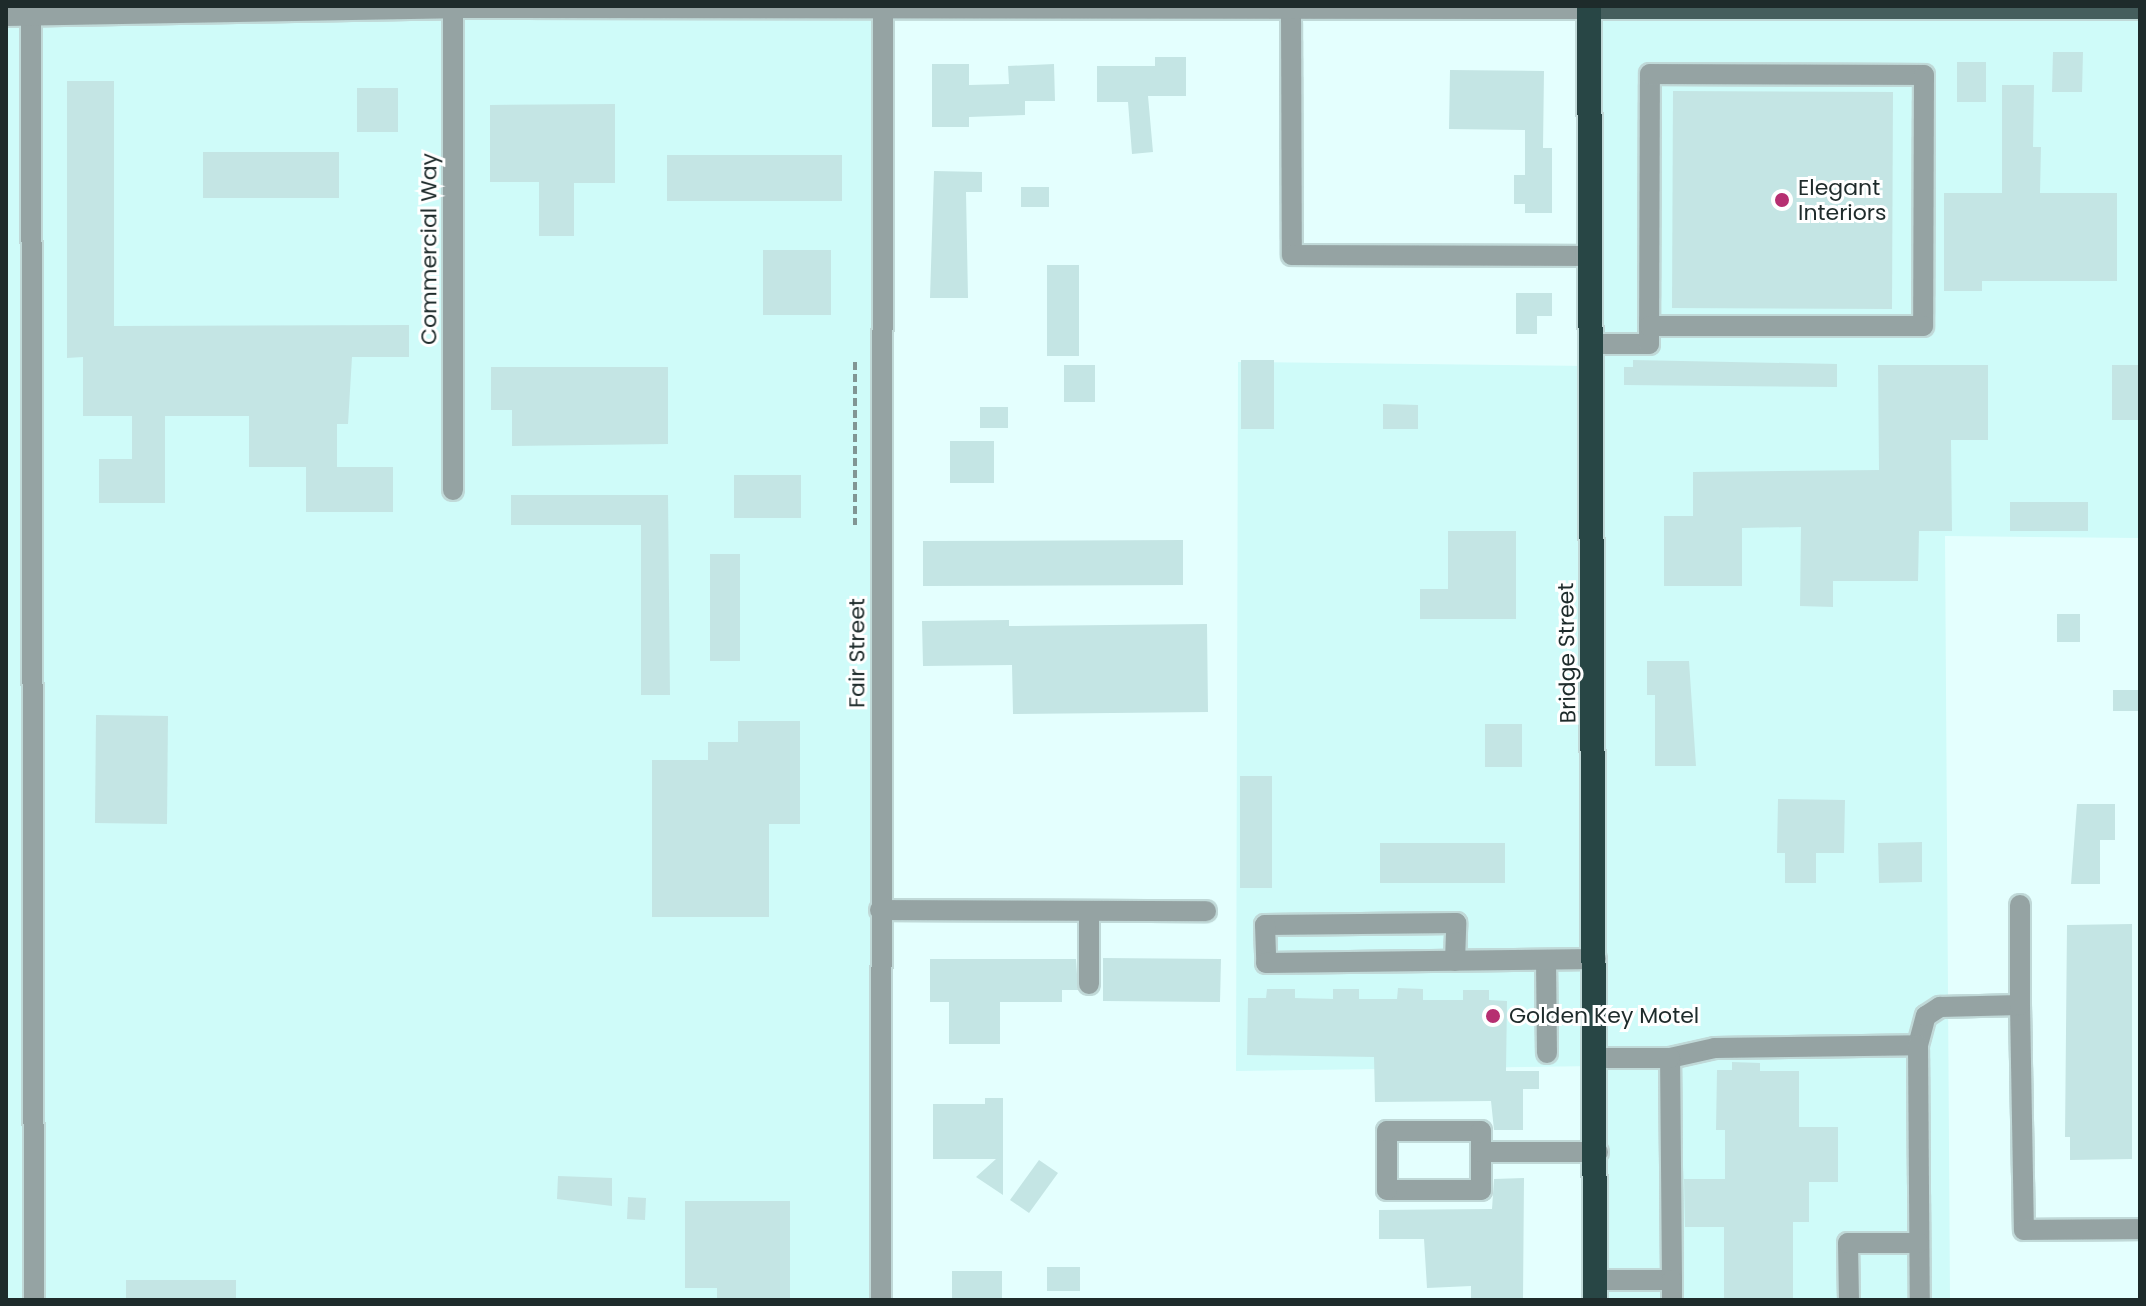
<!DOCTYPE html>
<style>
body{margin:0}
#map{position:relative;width:2146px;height:1306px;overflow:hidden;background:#e4fffe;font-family:Poppins,sans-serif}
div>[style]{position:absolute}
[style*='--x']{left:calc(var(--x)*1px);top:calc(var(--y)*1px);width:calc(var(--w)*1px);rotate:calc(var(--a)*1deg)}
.built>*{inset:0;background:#cffbf9}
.building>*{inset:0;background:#c4e5e4}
.path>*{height:4px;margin-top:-2px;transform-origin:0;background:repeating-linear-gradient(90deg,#819594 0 8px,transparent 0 12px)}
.roads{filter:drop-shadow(2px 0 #c0d9d8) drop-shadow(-2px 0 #c0d9d8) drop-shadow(0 2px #c0d9d8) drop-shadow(0 -2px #c0d9d8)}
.minor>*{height:20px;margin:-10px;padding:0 10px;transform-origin:10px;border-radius:10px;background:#95a3a3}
.major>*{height:20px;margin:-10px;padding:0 10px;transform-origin:10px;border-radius:10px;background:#455e5d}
.highway>*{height:24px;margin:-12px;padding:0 12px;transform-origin:12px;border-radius:12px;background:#284645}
.dots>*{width:22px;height:22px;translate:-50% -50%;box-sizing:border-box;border:4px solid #fff;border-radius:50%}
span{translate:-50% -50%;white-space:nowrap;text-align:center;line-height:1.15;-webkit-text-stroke:6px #fff;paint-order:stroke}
.poi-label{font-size:22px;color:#1e2b2b}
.left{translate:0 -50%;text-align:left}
.street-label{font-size:22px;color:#1e2b2b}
.frame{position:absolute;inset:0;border:8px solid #1e2b2b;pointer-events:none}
</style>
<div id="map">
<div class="built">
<i style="clip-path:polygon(6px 6px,883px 6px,881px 1300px,6px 1300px)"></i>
<i style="clip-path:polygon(1589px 9px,2140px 9px,2140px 538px,1945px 536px,1950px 1300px,1595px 1300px,1597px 1066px,1236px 1071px,1238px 362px,1589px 366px)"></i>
</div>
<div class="building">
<i style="clip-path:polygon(2053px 52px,2083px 52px,2082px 92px,2052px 92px)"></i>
<i style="clip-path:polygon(1155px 57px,1186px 57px,1186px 96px,1148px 96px,1153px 152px,1132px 154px,1128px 102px,1097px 102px,1097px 66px,1155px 66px)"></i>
<i style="clip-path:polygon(1957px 62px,1986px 62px,1986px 102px,1957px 102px)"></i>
<i style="clip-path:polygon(932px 64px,969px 64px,969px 85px,1009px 84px,1008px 66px,1054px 64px,1055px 101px,1025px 101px,1025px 115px,969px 117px,969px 127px,932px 127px)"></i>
<i style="clip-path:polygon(1450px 70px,1544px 71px,1543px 148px,1552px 148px,1552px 213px,1525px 213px,1525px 204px,1514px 204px,1514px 175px,1525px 175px,1525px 130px,1449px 129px)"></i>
<i style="clip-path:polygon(67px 81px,114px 81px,114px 326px,409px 325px,409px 357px,352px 357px,348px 424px,337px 424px,337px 467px,393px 467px,393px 512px,306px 512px,306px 467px,249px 467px,249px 416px,165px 416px,165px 503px,99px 503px,99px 459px,132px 459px,132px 416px,83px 416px,83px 357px,67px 358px)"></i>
<i style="clip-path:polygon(2002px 85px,2034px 85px,2033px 147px,2041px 147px,2040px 193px,2117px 193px,2117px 281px,1982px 281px,1982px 291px,1944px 291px,1944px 193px,2002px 193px)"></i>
<i style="clip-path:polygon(357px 88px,398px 88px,398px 132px,357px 132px)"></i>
<i style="clip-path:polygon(1673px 91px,1893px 92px,1892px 309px,1672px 308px)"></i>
<i style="clip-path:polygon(615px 104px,615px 183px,574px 183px,574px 236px,539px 236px,539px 182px,490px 182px,490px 105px)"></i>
<i style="clip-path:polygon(203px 152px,339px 152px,339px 198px,203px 198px)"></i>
<i style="clip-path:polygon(667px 155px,842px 155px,842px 201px,667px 201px)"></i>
<i style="clip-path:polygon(934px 171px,982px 172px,982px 192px,966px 192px,968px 298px,930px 298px)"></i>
<i style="clip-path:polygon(1021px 187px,1049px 187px,1049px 207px,1021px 207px)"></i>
<i style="clip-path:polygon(763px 250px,831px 250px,831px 315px,763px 315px)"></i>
<i style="clip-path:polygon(1047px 265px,1079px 265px,1079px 356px,1047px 356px)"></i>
<i style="clip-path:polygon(1516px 293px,1552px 293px,1552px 316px,1537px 316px,1537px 334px,1516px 334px)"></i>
<i style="clip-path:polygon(1241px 360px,1274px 360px,1274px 429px,1241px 429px)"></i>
<i style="clip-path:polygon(1633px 360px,1837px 364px,1837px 387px,1624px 385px,1624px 367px,1633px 367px)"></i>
<i style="clip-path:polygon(1064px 365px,1095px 365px,1095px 402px,1064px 402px)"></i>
<i style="clip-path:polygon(1878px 365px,1988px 365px,1988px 440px,1951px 440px,1952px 531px,1919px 531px,1918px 581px,1833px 581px,1833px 607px,1800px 606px,1801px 527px,1742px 528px,1742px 586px,1664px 586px,1664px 516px,1693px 516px,1693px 472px,1879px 470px)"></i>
<i style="clip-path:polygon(2112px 365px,2140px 365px,2140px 420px,2112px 420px)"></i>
<i style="clip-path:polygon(491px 367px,668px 367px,668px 444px,512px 446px,512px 410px,491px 410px)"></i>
<i style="clip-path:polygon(1383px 404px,1418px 405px,1418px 429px,1383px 429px)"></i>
<i style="clip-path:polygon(980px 407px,1008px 407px,1008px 428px,980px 428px)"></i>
<i style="clip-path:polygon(950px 441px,994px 441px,994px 483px,950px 483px)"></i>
<i style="clip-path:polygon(734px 475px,801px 475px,801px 518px,734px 518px)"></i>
<i style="clip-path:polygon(511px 495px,668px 495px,670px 695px,641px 695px,641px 525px,511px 525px)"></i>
<i style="clip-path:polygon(2010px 502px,2088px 502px,2088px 531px,2010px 531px)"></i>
<i style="clip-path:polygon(1448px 531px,1516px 531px,1516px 619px,1420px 619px,1420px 589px,1448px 589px)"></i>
<i style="clip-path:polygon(1183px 540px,1183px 585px,923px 586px,923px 541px)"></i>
<i style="clip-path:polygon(710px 554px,740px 554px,740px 661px,710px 661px)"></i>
<i style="clip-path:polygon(2057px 614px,2080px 614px,2080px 642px,2057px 642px)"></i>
<i style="clip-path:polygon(1009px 620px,1009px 626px,1207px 624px,1208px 712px,1013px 714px,1012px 665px,923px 666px,922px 621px)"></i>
<i style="clip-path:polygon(1647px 661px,1689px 661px,1696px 766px,1655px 766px,1655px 695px,1647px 695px)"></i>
<i style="clip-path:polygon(2113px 690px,2140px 690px,2140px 711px,2113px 711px)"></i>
<i style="clip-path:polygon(96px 715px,168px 716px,167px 824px,95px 823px)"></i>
<i style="clip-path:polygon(738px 721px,800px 721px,800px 824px,769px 824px,769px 917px,652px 917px,652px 760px,708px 760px,708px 742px,738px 742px)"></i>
<i style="clip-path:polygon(1485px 724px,1522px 724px,1522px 767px,1485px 767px)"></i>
<i style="clip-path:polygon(1240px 776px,1272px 776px,1272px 888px,1240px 888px)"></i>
<i style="clip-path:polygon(1778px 799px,1845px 800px,1844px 853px,1816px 853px,1816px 883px,1785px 883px,1785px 853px,1777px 853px)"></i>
<i style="clip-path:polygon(2077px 804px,2115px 804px,2115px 840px,2100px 840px,2100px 884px,2071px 884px)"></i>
<i style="clip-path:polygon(1922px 842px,1922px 882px,1879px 883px,1878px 843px)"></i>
<i style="clip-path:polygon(1380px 843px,1505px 843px,1505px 883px,1380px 883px)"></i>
<i style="clip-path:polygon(2132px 924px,2132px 1159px,2070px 1160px,2070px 1137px,2065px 1137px,2067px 925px)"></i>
<i style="clip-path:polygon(1103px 958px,1221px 959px,1220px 1002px,1103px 1001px)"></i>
<i style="clip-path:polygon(930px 959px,1076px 959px,1078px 990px,1062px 990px,1062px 1002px,1000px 1002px,1000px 1044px,949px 1044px,949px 1002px,930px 1002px)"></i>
<i style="clip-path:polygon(1398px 988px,1423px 989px,1423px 1000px,1463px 1000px,1463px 990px,1489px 990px,1489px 1000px,1507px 1001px,1506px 1071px,1539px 1071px,1539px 1089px,1523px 1089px,1523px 1130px,1494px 1130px,1491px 1101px,1375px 1102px,1374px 1057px,1247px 1055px,1248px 998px,1266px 998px,1267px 989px,1295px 989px,1295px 998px,1333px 999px,1333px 989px,1359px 989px,1359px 999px,1397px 999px)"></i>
<i style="clip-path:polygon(1732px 1062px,1760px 1063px,1760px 1071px,1799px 1071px,1799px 1127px,1838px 1127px,1838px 1182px,1809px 1182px,1809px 1222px,1793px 1222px,1793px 1300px,1724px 1300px,1724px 1227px,1685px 1227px,1684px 1179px,1725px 1179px,1725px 1130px,1716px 1130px,1717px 1070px,1732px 1070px)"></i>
<i style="clip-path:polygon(985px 1098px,1003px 1098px,1003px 1195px,976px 1177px,996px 1159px,933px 1159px,933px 1104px,985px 1104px)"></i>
<i style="clip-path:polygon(1039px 1160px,1058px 1173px,1029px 1213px,1010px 1200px)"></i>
<i style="clip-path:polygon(558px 1176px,612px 1178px,612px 1206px,557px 1199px)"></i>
<i style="clip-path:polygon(1524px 1178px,1523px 1300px,1471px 1300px,1471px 1286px,1427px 1288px,1424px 1239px,1379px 1239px,1379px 1210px,1492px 1209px,1494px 1179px)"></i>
<i style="clip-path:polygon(628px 1197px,646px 1198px,645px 1220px,627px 1219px)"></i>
<i style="clip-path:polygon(685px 1201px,790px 1201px,790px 1300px,717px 1300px,717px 1288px,685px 1288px)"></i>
<i style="clip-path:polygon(1047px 1267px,1080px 1267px,1080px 1291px,1047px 1291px)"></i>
<i style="clip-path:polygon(952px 1271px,1002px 1271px,1002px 1300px,952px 1300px)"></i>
<i style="clip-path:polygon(126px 1280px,236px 1280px,236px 1300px,126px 1300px)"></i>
</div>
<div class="path">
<i style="--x:855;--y:362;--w:163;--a:90"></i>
</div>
<div class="roads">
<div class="minor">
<i style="--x:26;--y:6;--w:11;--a:63"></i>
<i style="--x:31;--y:16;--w:1284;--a:89.87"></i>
<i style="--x:1291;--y:13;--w:242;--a:89.8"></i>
<i style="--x:1292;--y:255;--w:297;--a:0.2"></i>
<i style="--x:6;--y:16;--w:447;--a:-1"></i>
<i style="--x:453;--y:8;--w:1136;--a:0.05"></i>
<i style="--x:1590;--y:344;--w:59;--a:0"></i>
<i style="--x:1649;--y:344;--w:270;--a:-89.8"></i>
<i style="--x:1650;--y:74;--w:274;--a:0.2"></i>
<i style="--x:1924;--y:75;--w:251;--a:90.2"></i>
<i style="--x:1923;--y:326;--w:274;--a:180"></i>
<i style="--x:453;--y:490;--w:482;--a:-90"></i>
<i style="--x:880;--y:910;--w:326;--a:0.2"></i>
<i style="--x:1546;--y:960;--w:93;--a:89.4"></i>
<i style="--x:1455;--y:961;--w:38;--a:-88"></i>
<i style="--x:1456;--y:923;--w:191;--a:179.4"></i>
<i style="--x:1265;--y:925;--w:38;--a:88"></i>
<i style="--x:1266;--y:963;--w:330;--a:-0.7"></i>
<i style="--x:1089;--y:984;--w:73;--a:-90"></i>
<i style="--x:2020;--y:1005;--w:225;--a:89"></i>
<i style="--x:2024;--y:1230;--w:116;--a:-0.5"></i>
<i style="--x:1918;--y:1045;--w:30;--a:-75"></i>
<i style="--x:1926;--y:1016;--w:17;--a:-33"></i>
<i style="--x:1940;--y:1007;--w:80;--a:-1.4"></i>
<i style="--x:2020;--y:1005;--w:100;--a:-90"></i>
<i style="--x:1670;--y:1058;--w:46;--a:-12.5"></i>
<i style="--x:1715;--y:1048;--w:203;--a:-0.8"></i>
<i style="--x:1918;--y:1045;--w:255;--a:89.6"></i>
<i style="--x:1481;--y:1152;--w:38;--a:90"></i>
<i style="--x:1481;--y:1190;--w:94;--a:180"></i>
<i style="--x:1387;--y:1190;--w:59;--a:-90"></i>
<i style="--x:1387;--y:1131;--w:94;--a:0"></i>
<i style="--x:1481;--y:1131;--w:21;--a:90"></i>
<i style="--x:1481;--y:1152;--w:117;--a:0"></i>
<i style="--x:1596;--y:1280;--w:76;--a:0"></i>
<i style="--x:1672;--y:1280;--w:222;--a:-90.5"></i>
<i style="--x:1670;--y:1058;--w:73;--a:180"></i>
<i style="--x:1672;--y:1280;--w:20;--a:90"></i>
<i style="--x:881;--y:1300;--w:1294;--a:-89.91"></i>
<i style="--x:1849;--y:1300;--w:57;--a:-91"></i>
<i style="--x:1848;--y:1243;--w:71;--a:0"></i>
</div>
<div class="major">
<i style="--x:1589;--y:9;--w:551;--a:0"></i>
</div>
<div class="highway">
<i style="--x:1589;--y:6;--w:1294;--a:89.73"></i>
</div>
</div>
<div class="dots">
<i style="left:1782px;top:200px;background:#b62f71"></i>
<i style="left:1493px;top:1016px;background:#b62f71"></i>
</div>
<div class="poi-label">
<span class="left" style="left:1798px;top:200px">Elegant<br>Interiors</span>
<span class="left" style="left:1509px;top:1016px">Golden Key Motel</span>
</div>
<div class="street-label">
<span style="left:429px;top:249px;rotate:-90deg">Commercial Way</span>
<span style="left:857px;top:653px;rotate:-90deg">Fair Street</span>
<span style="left:1567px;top:653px;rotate:-91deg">Bridge Street</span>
</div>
<div class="frame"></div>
</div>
